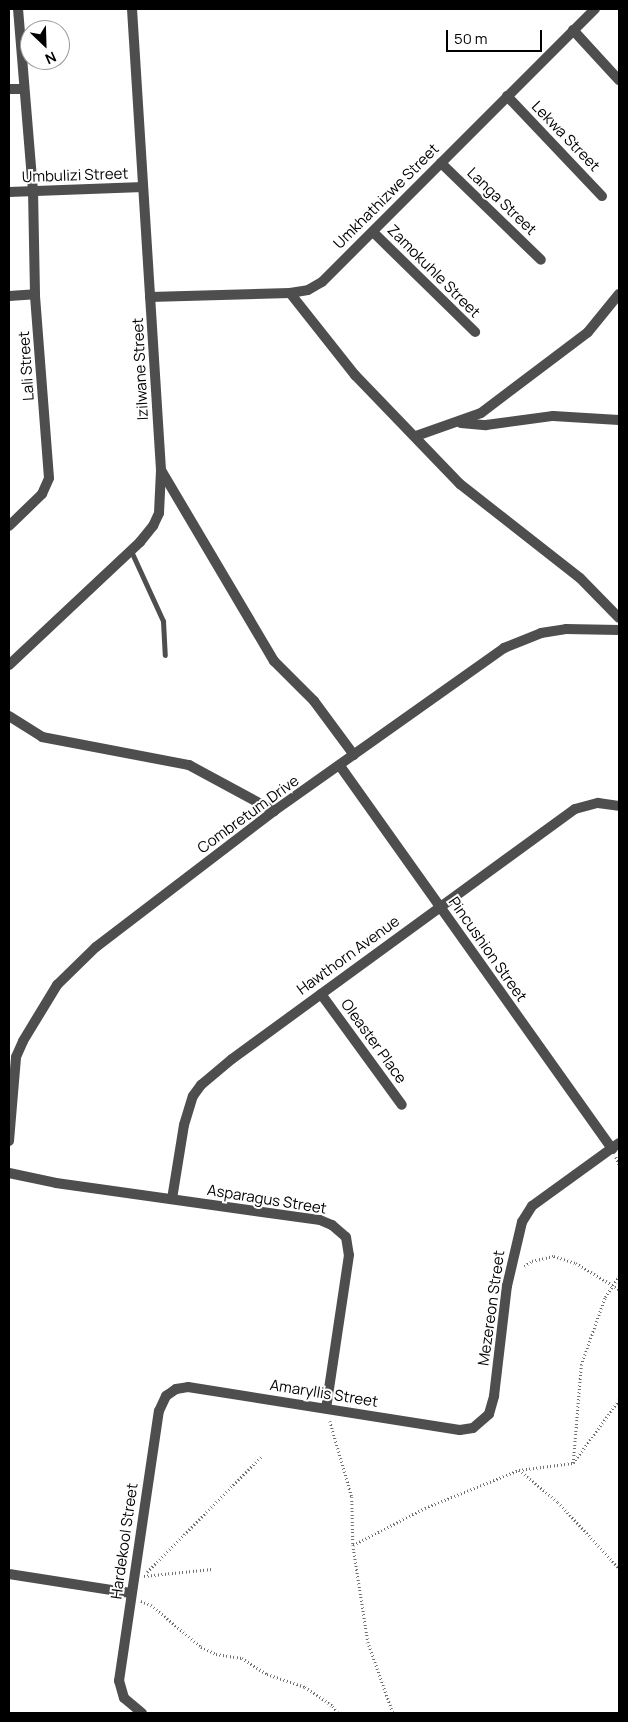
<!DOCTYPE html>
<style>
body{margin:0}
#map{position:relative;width:628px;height:1722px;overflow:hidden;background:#fff;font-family:Manrope,sans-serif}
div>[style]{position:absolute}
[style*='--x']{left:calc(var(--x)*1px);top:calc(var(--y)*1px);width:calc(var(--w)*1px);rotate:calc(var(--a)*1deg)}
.path>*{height:2.5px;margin-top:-1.25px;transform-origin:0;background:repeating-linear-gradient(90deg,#707070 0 1px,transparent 0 3.5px)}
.service>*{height:5px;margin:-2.5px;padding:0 2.5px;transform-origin:2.5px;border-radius:2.5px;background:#4e4e4e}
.minor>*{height:10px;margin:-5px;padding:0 5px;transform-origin:5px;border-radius:5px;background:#4e4e4e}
.tertiary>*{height:10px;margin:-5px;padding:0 5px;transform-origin:5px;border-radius:5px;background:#4e4e4e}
span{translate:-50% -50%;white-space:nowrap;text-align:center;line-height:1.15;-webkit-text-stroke:4px #fff;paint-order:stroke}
.street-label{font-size:15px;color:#000}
.frame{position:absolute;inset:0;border:10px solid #000;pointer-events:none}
.north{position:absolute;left:20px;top:20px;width:50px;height:50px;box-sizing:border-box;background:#fff;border:1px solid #999;border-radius:50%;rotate:156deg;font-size:14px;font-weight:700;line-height:20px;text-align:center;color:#000}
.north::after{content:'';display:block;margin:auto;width:18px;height:22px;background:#000;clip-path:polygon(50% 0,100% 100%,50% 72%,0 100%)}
.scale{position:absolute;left:446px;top:30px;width:96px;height:22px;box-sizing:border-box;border:2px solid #000;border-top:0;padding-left:6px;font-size:15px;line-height:18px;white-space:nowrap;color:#000;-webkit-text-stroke:4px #fff;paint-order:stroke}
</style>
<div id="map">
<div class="path">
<i style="--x:616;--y:1157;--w:8;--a:67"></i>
<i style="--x:524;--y:1266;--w:9;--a:-32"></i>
<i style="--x:532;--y:1261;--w:23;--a:-13"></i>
<i style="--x:554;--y:1256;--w:23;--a:18"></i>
<i style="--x:576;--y:1263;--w:50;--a:31.2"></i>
<i style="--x:330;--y:1421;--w:79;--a:73.9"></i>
<i style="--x:352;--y:1497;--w:48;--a:88.8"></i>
<i style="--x:353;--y:1545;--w:98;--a:81.2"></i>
<i style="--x:368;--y:1642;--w:75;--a:70.6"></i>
<i style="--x:573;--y:1463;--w:98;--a:-85.3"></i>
<i style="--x:581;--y:1365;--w:72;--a:-70.6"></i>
<i style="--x:605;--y:1297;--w:25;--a:-56"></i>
<i style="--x:519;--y:1470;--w:50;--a:39.4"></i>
<i style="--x:558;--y:1502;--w:90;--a:47.3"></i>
<i style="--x:353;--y:1545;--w:81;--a:-27.2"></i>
<i style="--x:425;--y:1508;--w:101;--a:-22"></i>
<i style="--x:519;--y:1470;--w:54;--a:-7.4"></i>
<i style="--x:573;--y:1463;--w:78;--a:-53.9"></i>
<i style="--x:147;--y:1572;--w:162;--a:-45.3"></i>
<i style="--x:144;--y:1576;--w:68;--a:-5.9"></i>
<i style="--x:141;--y:1601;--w:11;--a:22"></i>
<i style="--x:151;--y:1605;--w:65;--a:40"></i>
<i style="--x:201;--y:1647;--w:17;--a:25"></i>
<i style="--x:216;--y:1654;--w:26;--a:9"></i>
<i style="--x:242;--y:1658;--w:30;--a:33"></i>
<i style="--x:267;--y:1674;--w:40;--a:18.9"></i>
<i style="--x:305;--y:1687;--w:34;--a:34"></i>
<i style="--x:333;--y:1706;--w:9;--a:54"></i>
</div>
<div class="service">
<i style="--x:131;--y:551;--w:77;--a:65.4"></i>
<i style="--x:163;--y:621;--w:34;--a:87"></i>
</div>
<div class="minor">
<i style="--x:573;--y:30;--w:68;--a:47.4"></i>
<i style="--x:9;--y:89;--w:14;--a:0"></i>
<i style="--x:507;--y:96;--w:138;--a:46.5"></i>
<i style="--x:441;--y:163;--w:139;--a:44.1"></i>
<i style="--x:9;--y:192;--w:134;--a:-2.1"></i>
<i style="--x:373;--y:232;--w:143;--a:44.4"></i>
<i style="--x:290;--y:293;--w:105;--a:51.6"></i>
<i style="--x:355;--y:375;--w:151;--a:46.1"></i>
<i style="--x:460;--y:484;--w:152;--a:38.1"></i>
<i style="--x:580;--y:578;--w:56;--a:45.7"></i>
<i style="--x:9;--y:296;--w:26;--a:-4"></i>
<i style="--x:150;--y:297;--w:140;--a:-1.6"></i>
<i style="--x:290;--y:293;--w:18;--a:-9"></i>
<i style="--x:308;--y:290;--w:16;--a:-30"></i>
<i style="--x:322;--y:282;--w:386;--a:-45"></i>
<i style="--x:461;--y:423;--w:25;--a:5"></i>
<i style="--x:486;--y:425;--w:68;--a:-7.7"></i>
<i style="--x:553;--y:416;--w:66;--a:3.5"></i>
<i style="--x:416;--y:436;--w:69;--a:-19.5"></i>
<i style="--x:481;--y:413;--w:134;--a:-37.1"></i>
<i style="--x:588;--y:332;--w:49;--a:-50.8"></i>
<i style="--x:161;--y:470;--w:222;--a:59.4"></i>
<i style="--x:274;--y:661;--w:57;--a:45"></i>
<i style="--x:314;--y:701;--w:67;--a:53.5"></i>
<i style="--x:9;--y:526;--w:46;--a:-44.1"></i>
<i style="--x:42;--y:494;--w:17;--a:-66"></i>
<i style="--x:49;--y:478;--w:185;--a:-94.4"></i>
<i style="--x:35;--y:294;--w:103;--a:-91.1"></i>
<i style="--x:33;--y:191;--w:183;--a:-94.7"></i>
<i style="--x:9;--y:716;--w:39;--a:32"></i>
<i style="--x:42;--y:737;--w:150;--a:10.8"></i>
<i style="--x:189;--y:765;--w:97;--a:28.4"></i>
<i style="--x:340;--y:766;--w:470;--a:54.6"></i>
<i style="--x:321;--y:994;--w:137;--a:53.9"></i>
<i style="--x:9;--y:1173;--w:48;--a:12"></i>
<i style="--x:56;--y:1183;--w:267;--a:8"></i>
<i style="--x:320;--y:1220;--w:13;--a:23"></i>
<i style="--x:332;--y:1225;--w:18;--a:41"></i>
<i style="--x:346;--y:1237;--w:18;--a:81"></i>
<i style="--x:349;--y:1255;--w:155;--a:98.5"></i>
<i style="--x:172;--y:1199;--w:75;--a:-80.8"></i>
<i style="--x:184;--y:1125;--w:30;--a:-73"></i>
<i style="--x:193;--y:1096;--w:14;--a:-54"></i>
<i style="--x:201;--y:1085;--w:40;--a:-40"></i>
<i style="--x:232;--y:1059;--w:424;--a:-36.1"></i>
<i style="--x:575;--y:809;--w:24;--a:-15"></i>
<i style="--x:598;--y:803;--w:21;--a:8"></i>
<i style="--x:9;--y:1574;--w:123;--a:8.9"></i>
<i style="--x:142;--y:1713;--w:23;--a:-140"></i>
<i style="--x:124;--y:1698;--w:18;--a:-106"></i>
<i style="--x:119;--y:1681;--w:273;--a:-81.6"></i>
<i style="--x:159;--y:1411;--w:17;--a:-65"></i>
<i style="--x:166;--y:1396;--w:12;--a:-35"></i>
<i style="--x:176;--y:1389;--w:12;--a:-9"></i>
<i style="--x:188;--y:1387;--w:275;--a:9"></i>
<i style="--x:460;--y:1430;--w:13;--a:-9"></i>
<i style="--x:473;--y:1428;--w:21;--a:-41"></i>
<i style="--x:489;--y:1414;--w:19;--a:-74"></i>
<i style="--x:494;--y:1396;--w:111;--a:-83.3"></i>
<i style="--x:507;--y:1286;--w:66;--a:-76.8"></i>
<i style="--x:522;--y:1222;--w:19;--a:-58"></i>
<i style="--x:532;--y:1206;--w:107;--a:-35.9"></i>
</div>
<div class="tertiary">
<i style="--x:9;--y:665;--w:180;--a:-43.2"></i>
<i style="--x:140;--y:542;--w:21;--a:-51"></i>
<i style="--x:153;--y:526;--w:14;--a:-65"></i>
<i style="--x:159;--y:513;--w:43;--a:-87.3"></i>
<i style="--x:161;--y:470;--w:462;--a:-93.6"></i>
<i style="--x:9;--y:1141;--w:84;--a:-85.2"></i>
<i style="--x:16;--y:1057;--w:17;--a:-66"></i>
<i style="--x:23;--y:1041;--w:66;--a:-58.7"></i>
<i style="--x:57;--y:985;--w:54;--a:-44.3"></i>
<i style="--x:96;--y:947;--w:224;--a:-37.4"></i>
<i style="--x:274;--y:811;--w:282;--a:-35.3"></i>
<i style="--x:504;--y:648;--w:40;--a:-22"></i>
<i style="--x:541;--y:633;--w:25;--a:-9"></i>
<i style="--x:566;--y:629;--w:53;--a:1.1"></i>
</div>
<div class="street-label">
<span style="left:566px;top:136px;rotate:46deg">Lekwa Street</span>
<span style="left:75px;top:175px;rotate:-2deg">Umbulizi Street</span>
<span style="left:386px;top:196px;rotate:-45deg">Umkhathizwe Street</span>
<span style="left:502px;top:201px;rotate:44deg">Langa Street</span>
<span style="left:434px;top:271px;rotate:45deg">Zamokuhle Street</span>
<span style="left:26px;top:366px;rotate:-94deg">Lali Street</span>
<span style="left:140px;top:369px;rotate:-93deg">Izilwane Street</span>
<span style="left:248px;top:814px;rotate:-36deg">Combretum Drive</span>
<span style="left:488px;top:949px;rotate:55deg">Pincushion Street</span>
<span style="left:348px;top:955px;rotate:-36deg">Hawthorn Avenue</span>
<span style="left:374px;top:1041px;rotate:54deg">Oleaster Place</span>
<span style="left:267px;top:1199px;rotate:9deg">Asparagus Street</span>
<span style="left:491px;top:1308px;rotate:-82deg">Mezereon Street</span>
<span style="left:324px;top:1393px;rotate:9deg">Amaryllis Street</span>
<span style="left:124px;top:1541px;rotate:-82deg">Hardekool Street</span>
</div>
<div class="frame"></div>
<div class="north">N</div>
<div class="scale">50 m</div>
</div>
